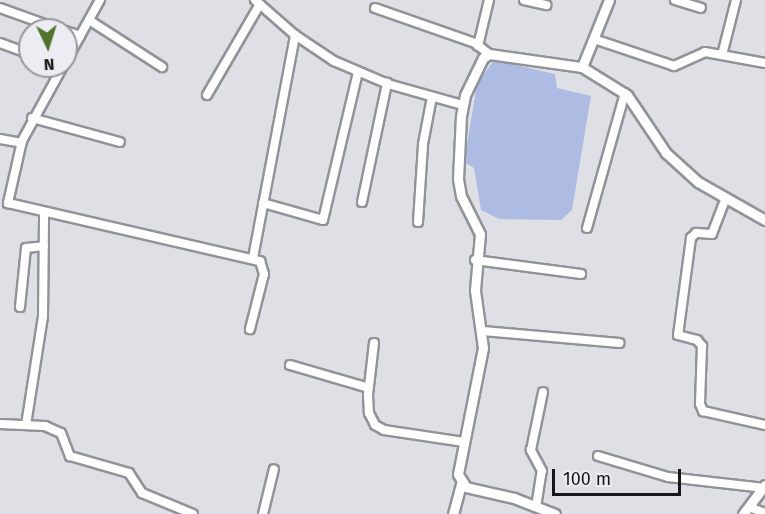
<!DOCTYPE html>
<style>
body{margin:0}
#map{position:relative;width:765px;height:514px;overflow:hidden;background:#dee0e6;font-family:"Fira Sans",sans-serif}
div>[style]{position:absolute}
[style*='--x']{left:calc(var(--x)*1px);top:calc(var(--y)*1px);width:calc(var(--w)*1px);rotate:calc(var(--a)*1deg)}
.water>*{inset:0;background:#aebce3}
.roads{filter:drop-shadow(2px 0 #919398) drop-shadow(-2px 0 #919398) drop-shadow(0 2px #919398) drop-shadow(0 -2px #919398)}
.minor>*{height:8px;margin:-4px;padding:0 4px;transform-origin:4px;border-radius:4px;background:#fff}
.tertiary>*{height:9px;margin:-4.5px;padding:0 4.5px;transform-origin:4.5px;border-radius:4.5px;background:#fff}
span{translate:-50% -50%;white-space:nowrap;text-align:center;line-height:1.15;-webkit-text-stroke:4.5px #ebedf3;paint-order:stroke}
.north{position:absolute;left:18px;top:18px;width:60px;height:60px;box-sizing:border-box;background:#ebedf3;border:2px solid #96989c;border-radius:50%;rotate:176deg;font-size:16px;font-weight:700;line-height:24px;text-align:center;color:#171819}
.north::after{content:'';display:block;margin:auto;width:21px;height:27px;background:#51742c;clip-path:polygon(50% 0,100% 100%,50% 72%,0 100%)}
.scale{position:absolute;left:552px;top:469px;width:129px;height:27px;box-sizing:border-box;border:3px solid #171819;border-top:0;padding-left:8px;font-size:18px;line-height:21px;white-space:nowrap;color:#171819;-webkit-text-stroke:4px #ebedf3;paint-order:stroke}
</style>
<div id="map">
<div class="water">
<i style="clip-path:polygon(494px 60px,555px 74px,557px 88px,591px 96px,572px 210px,561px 220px,499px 219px,481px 210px,474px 168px,464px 162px,477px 84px)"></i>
</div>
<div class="roads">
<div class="minor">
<i style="--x:255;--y:0;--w:53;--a:41.2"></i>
<i style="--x:295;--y:35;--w:47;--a:33.7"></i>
<i style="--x:334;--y:61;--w:59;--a:23.1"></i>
<i style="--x:388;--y:84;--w:77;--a:15.8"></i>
<i style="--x:524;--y:0;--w:23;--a:13"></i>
<i style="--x:675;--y:0;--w:27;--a:17"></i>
<i style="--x:0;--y:8;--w:65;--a:19.8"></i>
<i style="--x:375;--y:8;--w:106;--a:19.3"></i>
<i style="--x:475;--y:43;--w:18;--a:38"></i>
<i style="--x:89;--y:20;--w:87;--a:32.8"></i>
<i style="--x:66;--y:31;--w:15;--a:20"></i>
<i style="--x:594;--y:39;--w:84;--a:18.6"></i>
<i style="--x:674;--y:66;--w:34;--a:-24"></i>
<i style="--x:705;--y:52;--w:61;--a:10.4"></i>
<i style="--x:0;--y:43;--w:32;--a:20"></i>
<i style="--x:478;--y:46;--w:47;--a:-76.6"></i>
<i style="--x:722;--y:55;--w:57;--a:-75.7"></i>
<i style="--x:66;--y:61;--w:70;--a:-60.9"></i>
<i style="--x:63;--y:66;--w:85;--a:118.7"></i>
<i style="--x:22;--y:141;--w:64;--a:102.7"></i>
<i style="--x:8;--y:203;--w:259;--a:13"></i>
<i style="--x:260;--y:261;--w:14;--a:73"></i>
<i style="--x:264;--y:274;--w:57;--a:104.3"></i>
<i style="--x:207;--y:95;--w:105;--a:-59.8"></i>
<i style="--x:32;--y:118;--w:91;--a:15.3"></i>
<i style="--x:0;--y:139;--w:22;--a:10"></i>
<i style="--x:725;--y:200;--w:36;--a:111"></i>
<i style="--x:712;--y:234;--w:16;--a:-176"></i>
<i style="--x:696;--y:233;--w:7;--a:135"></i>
<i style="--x:691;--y:238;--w:98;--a:97.6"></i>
<i style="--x:678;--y:335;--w:20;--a:15"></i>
<i style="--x:697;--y:340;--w:8;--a:50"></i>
<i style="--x:702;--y:346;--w:58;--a:92"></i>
<i style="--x:700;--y:404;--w:8;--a:67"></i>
<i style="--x:703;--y:411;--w:64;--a:12.7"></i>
<i style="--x:362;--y:202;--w:122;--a:-78.1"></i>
<i style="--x:263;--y:203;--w:62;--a:15.8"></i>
<i style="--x:323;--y:220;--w:152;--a:-76.7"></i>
<i style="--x:418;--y:222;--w:78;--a:-86.3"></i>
<i style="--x:423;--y:144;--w:48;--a:-79.2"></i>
<i style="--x:587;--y:228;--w:140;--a:-74.3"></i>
<i style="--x:253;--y:258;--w:227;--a:-79.3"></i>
<i style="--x:475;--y:260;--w:107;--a:7.5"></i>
<i style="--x:20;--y:307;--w:59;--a:-84.2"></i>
<i style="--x:26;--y:248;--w:18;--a:-6"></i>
<i style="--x:483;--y:331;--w:137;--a:5"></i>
<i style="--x:374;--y:343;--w:52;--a:96.6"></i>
<i style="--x:368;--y:395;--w:18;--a:87"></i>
<i style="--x:369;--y:413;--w:13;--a:63"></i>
<i style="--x:375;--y:425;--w:10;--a:29"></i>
<i style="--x:384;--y:430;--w:81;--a:8.5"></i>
<i style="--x:290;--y:365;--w:82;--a:16.2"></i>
<i style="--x:0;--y:424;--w:45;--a:2.5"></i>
<i style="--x:45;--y:426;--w:17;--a:24"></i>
<i style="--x:61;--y:433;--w:25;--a:69"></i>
<i style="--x:70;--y:456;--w:61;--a:16.1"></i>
<i style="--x:129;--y:473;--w:24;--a:57"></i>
<i style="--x:142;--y:493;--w:55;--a:22.4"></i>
<i style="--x:26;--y:425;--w:110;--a:-81.1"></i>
<i style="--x:43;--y:316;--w:103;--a:-89.4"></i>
<i style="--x:598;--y:456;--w:73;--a:16.7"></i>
<i style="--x:668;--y:477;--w:97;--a:6.5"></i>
<i style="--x:536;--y:507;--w:36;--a:-81"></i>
<i style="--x:542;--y:471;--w:24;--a:-118"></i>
<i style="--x:531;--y:450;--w:59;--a:-78.3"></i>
<i style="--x:749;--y:507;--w:17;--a:21"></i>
<i style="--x:263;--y:514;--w:46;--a:-76.3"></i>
</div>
<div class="tertiary">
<i style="--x:582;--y:67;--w:53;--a:31.9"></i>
<i style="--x:627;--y:95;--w:70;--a:56.1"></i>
<i style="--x:666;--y:153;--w:43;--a:42.2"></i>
<i style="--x:698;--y:182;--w:77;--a:29.6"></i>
<i style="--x:453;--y:514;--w:34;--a:-75"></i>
<i style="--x:555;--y:514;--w:44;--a:-158.7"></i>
<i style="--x:514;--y:498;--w:49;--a:-167.1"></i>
<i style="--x:466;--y:487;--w:15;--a:-122"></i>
<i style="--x:458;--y:474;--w:128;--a:-78.8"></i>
<i style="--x:483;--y:348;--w:59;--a:-97.9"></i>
<i style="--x:475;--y:290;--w:56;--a:-84.9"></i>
<i style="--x:480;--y:234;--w:42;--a:-116.6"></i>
<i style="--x:461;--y:196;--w:17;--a:-100"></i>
<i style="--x:458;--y:179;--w:63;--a:-87.3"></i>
<i style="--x:461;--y:116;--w:21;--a:-79"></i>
<i style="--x:465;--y:95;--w:41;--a:-64.1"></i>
<i style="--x:483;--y:58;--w:7;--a:-34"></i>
<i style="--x:489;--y:54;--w:94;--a:8"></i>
<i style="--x:582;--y:67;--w:72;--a:-68.1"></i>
<i style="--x:743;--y:514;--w:36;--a:-53"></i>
</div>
</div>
<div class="north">N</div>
<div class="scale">100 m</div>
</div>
